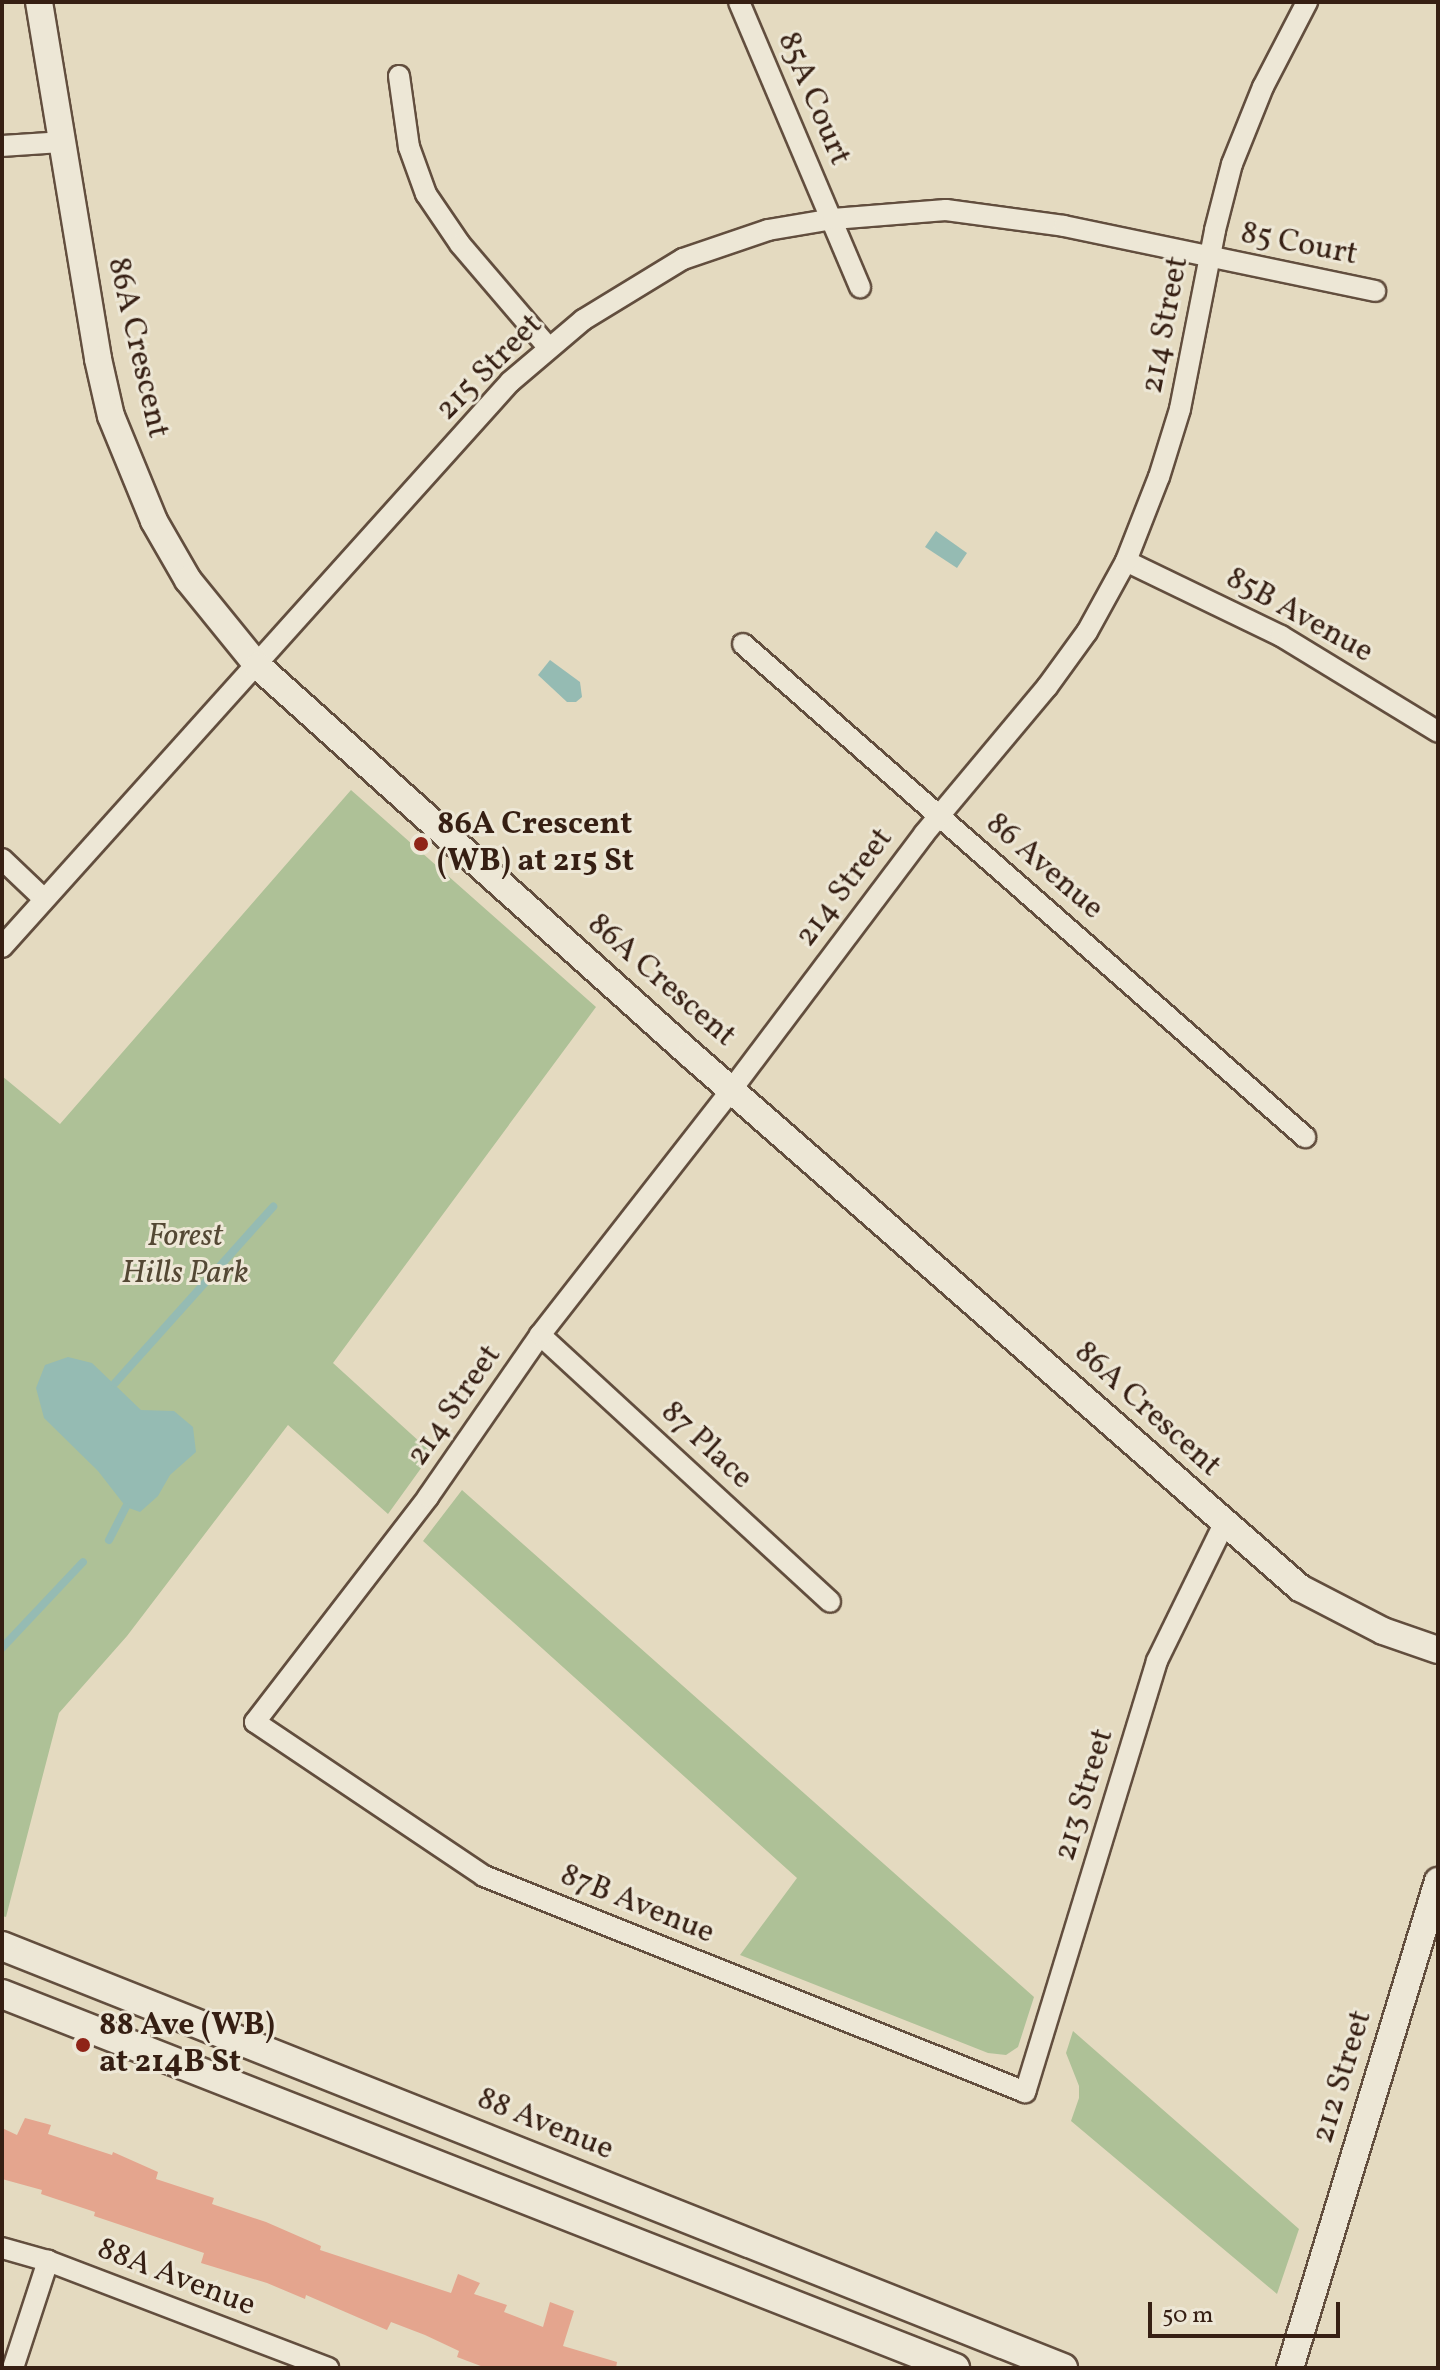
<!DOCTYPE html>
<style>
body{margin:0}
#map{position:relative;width:1440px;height:2370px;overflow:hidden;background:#e4dac0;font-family:Vollkorn,serif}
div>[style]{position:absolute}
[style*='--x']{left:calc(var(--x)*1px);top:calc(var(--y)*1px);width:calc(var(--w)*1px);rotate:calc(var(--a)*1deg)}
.green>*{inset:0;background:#aec197}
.water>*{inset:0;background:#95bbb3}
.stream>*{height:8px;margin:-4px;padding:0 4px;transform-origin:4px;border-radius:4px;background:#95bbb3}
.building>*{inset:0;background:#e4a58e}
.roads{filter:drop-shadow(2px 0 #624e3e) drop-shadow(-2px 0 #624e3e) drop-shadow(0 2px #624e3e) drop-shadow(0 -2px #624e3e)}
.minor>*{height:20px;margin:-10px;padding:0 10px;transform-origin:10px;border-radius:10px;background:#ede7d6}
.tertiary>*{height:26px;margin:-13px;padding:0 13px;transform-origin:13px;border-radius:13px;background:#ede7d6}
.secondary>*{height:28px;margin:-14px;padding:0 14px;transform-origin:14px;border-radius:14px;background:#ede7d6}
.dots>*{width:22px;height:22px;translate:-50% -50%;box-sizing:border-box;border:4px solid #ede7d6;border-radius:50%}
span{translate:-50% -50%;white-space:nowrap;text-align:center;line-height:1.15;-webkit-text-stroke:6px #ede7d6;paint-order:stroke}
.street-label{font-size:32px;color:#361f13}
.poi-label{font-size:32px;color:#361f13;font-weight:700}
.left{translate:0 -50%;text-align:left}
.park-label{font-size:32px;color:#544834;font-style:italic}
.frame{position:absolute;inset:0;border:4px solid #361f13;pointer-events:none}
.scale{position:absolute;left:1148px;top:2302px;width:192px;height:36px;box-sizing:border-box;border:4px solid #361f13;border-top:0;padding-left:10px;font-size:24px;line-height:28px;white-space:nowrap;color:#361f13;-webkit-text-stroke:6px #ede7d6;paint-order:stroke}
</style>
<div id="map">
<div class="green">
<i style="clip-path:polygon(351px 790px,596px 1007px,333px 1363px,432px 1453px,388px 1514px,288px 1425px,127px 1636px,59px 1713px,6px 1917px,2px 1916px,2px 1076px,60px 1124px)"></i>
<i style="clip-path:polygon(462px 1490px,1034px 1997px,1018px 2047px,1006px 2055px,988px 2053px,740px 1955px,797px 1878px,423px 1541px)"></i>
<i style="clip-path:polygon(1073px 2031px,1299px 2229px,1277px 2294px,1071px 2121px,1079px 2098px,1079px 2086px,1066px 2053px)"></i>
</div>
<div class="water">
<i style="clip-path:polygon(936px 531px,967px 553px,957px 568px,925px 547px)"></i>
<i style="clip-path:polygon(550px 660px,580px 682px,582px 697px,576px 702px,567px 702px,538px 675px)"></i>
<i style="clip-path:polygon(68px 1357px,92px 1363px,141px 1410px,174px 1411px,193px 1427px,196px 1452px,170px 1475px,158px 1496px,140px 1512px,126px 1507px,98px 1471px,44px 1418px,36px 1388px,45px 1365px)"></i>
</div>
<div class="stream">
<i style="--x:115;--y:1383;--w:237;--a:-48.1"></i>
<i style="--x:109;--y:1540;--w:37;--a:-63"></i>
<i style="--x:2;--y:1648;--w:118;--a:-46.7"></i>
</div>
<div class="building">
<i style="clip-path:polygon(25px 2118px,51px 2125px,48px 2134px,112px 2155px,113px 2152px,158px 2172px,156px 2179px,214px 2198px,212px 2204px,266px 2222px,321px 2246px,320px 2250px,451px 2293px,458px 2274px,480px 2283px,474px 2294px,507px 2305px,504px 2312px,543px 2327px,550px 2302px,574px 2311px,563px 2346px,617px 2362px,616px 2368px,486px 2368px,457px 2357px,459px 2351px,425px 2335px,391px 2322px,387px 2330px,306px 2295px,305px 2299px,267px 2283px,201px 2263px,204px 2253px,94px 2216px,95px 2212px,41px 2194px,42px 2190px,2px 2179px,2px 2128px,17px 2135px)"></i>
</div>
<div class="roads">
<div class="minor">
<i style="--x:739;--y:2;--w:310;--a:67"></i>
<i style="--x:399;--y:76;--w:72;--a:82"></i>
<i style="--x:409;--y:147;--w:50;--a:70.1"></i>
<i style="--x:426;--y:194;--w:60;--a:55.8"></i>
<i style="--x:460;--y:244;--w:135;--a:49.5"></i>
<i style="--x:2;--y:146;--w:60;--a:-3.8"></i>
<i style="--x:1126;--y:561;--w:172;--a:25.8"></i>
<i style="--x:1281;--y:636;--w:184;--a:31.4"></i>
<i style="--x:743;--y:644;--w:748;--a:41.26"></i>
<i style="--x:2;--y:859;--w:58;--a:43.6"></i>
<i style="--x:2;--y:947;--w:760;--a:-48.04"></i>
<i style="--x:510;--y:382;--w:96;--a:-40.3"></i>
<i style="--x:583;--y:320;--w:117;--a:-31.4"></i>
<i style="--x:683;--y:259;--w:90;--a:-18.8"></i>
<i style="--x:768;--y:230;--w:66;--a:-9.6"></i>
<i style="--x:833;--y:219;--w:113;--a:-4.6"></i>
<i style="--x:946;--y:210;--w:119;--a:7.7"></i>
<i style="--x:1064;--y:226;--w:318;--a:11.8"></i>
<i style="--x:540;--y:1335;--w:394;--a:42.6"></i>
<i style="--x:1224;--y:1524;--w:153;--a:116.1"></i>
<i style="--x:1157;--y:1661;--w:451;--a:107"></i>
<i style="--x:1025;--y:2092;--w:583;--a:-158.24"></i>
<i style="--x:484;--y:1876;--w:276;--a:-146.1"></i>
<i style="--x:255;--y:1722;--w:284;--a:-52.4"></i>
<i style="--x:428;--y:1497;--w:197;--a:-55.3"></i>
<i style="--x:540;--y:1335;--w:312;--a:-52"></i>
<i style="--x:732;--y:1089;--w:319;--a:-53"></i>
<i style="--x:924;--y:834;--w:192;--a:-50.1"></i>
<i style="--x:1047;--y:687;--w:68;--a:-54"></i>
<i style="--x:1087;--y:632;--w:81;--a:-61.2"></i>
<i style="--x:1126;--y:561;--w:90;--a:-68.6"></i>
<i style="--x:1159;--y:477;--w:71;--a:-72.8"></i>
<i style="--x:1180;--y:409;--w:182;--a:-78.9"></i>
<i style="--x:1215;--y:230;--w:68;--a:-75.6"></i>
<i style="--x:1232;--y:164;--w:83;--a:-68.1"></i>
<i style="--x:1263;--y:87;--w:96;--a:-62.6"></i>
<i style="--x:2;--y:2248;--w:48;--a:15.8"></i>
<i style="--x:48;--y:2261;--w:300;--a:20.9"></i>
<i style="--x:13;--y:2368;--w:113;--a:-71.9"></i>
</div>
<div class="tertiary">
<i style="--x:39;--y:2;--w:362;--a:80.6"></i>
<i style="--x:98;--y:359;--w:58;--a:77.2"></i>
<i style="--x:111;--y:416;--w:113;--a:67.7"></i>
<i style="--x:154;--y:521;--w:68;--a:60"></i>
<i style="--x:188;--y:580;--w:111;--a:50.9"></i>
<i style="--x:258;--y:666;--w:581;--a:41.93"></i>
<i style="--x:690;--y:1054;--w:811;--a:41.2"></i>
<i style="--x:1300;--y:1588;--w:93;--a:27.4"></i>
<i style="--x:1383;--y:1631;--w:58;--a:19.1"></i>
<i style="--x:1290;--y:2368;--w:509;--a:-73.1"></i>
</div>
<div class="secondary">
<i style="--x:2;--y:1946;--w:1142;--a:21.69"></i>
<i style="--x:2;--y:1994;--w:1024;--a:21.43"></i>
</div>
</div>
<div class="dots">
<i style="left:421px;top:844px;background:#8f2418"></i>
<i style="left:83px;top:2045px;background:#8f2418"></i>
</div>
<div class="street-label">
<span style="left:813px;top:99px;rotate:67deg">85A Court</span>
<span style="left:1299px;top:245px;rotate:11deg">85 Court</span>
<span style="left:1166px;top:325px;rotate:-79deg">214 Street</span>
<span style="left:137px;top:348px;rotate:77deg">86A Crescent</span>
<span style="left:490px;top:368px;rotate:-45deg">215 Street</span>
<span style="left:1299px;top:616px;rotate:29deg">85B Avenue</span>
<span style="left:1044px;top:867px;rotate:41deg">86 Avenue</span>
<span style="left:845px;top:888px;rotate:-53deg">214 Street</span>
<span style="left:661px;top:981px;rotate:41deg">86A Crescent</span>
<span style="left:455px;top:1406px;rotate:-55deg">214 Street</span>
<span style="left:1147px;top:1410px;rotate:42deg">86A Crescent</span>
<span style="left:706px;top:1446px;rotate:43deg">87 Place</span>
<span style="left:1085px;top:1795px;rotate:-73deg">213 Street</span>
<span style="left:637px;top:1905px;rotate:22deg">87B Avenue</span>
<span style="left:1343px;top:2077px;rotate:-73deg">212 Street</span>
<span style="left:545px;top:2125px;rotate:22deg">88 Avenue</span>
<span style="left:176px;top:2278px;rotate:21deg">88A Avenue</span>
</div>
<div class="poi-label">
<span class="left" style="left:437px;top:844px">86A Crescent<br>(WB) at 215 St</span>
<span class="left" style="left:99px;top:2045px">88 Ave (WB)<br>at 214B St</span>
</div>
<div class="park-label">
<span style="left:185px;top:1256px">Forest<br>Hills Park</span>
</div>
<div class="frame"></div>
<div class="scale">50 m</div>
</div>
